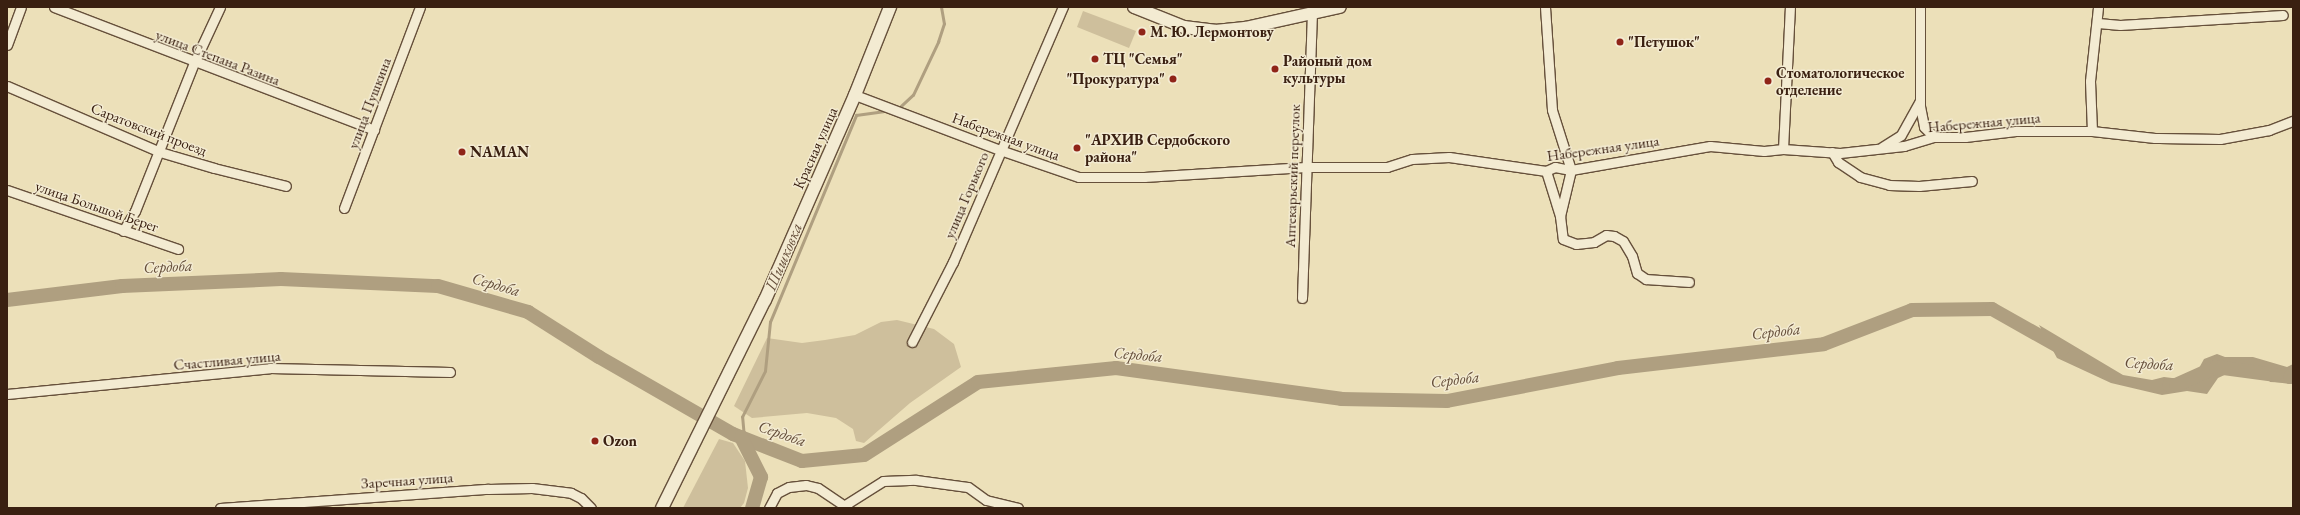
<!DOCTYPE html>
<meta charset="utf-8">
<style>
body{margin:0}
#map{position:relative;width:2300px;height:515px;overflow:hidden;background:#ece0b9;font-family:"EB Garamond",serif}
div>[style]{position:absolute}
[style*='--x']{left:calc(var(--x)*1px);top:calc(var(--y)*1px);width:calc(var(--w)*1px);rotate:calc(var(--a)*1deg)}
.green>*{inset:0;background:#cebf9c}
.water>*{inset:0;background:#af9f80}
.stream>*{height:2.5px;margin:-1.25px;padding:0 1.25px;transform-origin:1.25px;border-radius:1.25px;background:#af9f80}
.river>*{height:14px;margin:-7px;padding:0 7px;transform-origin:7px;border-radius:7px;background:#af9f80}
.roads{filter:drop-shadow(1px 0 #66503b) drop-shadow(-1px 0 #66503b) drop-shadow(0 1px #66503b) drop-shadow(0 -1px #66503b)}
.street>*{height:9px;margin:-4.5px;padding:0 4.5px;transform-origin:4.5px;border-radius:4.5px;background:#f3ebd2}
.secondary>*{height:12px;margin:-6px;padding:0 6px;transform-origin:6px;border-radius:6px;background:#f3ebd2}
.dots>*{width:11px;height:11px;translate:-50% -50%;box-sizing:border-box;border:2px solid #f3ebd2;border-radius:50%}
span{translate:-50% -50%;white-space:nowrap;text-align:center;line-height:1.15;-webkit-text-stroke:3px #f3ebd2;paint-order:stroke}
.poi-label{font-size:15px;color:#3a2011;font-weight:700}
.left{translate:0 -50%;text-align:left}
.right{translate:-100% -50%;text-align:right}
.street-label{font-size:15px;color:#3a2011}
.water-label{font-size:16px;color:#634c38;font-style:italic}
.frame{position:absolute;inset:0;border:8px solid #3a2011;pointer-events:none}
</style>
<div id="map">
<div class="green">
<i style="clip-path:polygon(1083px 11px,1136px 31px,1129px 48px,1077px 27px)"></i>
<i style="clip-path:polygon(897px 320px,934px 329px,954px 344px,961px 367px,910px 403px,864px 443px,856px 441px,853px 429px,836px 418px,807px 413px,752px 418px,734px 406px,767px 338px,802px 343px,825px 340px,855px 335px,881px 322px)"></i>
<i style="clip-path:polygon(719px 439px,733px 443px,745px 461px,748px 488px,744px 503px,740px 508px,683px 508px)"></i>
</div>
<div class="water">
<i style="clip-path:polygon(2039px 325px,2123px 375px,2152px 380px,2164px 377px,2188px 380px,2193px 379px,2204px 359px,2217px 354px,2225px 357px,2253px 357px,2287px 367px,2293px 364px,2293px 383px,2270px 382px,2264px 373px,2244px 366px,2218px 378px,2207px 394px,2187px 391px,2162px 395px,2111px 383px,2057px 358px)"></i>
</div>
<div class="stream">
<i style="--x:901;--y:106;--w:16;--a:-43"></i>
<i style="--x:913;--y:95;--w:59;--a:-64.7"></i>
<i style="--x:938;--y:42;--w:19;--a:-72"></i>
<i style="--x:944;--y:24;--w:17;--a:-100"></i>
<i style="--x:744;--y:438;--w:21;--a:-95"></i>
<i style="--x:742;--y:417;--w:51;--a:-63.4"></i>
<i style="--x:765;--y:371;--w:49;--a:-84.2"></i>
<i style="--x:770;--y:322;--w:224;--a:-67.4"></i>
<i style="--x:856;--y:115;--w:27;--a:-8"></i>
</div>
<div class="river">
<i style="--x:7;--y:300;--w:116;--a:-6.9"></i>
<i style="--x:122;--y:286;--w:159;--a:-2.5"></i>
<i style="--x:281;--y:279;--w:157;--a:2.6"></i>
<i style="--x:438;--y:286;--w:94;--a:16.1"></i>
<i style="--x:528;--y:312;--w:84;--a:32.4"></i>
<i style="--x:599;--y:357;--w:155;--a:29.9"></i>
<i style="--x:733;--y:434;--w:74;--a:21.4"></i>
<i style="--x:802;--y:461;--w:62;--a:-5.5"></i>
<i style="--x:864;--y:455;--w:135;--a:-32.6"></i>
<i style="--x:978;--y:382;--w:139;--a:-5.8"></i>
<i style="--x:1116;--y:368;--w:227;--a:7.8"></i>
<i style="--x:1341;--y:399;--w:106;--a:1.1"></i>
<i style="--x:1447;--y:401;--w:174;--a:-10.9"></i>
<i style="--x:1618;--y:368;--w:207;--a:-6.6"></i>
<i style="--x:1824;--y:344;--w:94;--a:-21.1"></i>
<i style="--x:1912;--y:310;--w:80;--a:-0.7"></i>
<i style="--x:1992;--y:309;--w:81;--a:29.4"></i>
<i style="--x:2169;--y:385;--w:7;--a:0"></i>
<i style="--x:2176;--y:385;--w:44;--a:-24.2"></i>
<i style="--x:2216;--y:367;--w:75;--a:7.7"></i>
<i style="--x:2290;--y:377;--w:4;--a:-45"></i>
<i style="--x:741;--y:437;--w:45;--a:63.4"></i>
<i style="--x:761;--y:477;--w:32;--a:106"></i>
</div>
<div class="roads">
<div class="street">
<i style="--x:54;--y:7;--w:343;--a:21"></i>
<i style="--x:1545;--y:7;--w:103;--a:86.1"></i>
<i style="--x:1552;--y:110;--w:63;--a:72.4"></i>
<i style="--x:1571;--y:170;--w:47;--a:103.4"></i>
<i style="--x:1560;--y:216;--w:23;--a:83"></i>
<i style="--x:1563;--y:239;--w:14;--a:21"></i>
<i style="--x:1576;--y:244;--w:18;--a:-6"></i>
<i style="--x:1594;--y:242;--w:14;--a:-30"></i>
<i style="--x:1606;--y:235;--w:8;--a:7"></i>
<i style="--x:1614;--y:236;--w:10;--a:29"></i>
<i style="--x:1623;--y:241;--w:17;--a:59"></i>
<i style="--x:1632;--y:256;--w:18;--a:74"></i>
<i style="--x:1637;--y:273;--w:11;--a:34"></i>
<i style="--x:1646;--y:279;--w:43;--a:4"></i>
<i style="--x:1920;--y:7;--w:99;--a:90"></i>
<i style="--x:1920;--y:106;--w:21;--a:79"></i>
<i style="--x:1924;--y:127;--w:14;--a:45"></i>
<i style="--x:2098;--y:23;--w:22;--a:5"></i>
<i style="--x:2120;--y:25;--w:163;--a:-3.5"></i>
<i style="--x:7;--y:45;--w:40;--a:-69.8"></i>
<i style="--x:7;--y:86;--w:167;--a:23.3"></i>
<i style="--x:160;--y:152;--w:56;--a:16.5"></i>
<i style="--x:214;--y:168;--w:74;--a:14"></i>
<i style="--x:855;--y:95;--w:155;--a:20.8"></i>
<i style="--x:1000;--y:150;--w:83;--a:18.9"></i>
<i style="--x:1079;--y:177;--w:65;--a:0"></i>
<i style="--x:1144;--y:177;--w:162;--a:-3.5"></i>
<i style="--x:1306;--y:167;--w:81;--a:0"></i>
<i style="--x:1387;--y:167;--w:26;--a:-18"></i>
<i style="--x:1412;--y:159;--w:37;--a:-3"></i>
<i style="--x:1449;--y:157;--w:98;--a:8.2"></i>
<i style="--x:1546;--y:171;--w:10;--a:-24"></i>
<i style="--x:1555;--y:167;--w:16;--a:11"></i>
<i style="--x:1571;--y:170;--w:141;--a:-9.8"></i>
<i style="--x:1710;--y:146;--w:54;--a:5.3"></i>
<i style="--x:1764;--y:151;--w:19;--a:-6"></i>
<i style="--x:1783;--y:149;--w:57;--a:4"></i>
<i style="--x:1840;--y:153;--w:64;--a:-6.2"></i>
<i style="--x:1904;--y:146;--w:31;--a:-17"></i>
<i style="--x:1934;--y:137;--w:31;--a:0"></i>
<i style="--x:1965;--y:137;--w:51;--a:-6.7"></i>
<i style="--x:2016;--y:131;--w:76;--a:0"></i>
<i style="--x:2092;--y:131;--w:63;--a:6.3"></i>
<i style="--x:2155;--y:138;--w:65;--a:0.9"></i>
<i style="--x:2220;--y:139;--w:50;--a:-10.4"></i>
<i style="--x:2269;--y:130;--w:26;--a:-21"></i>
<i style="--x:2092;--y:131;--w:50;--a:-92.3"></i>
<i style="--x:2090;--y:81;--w:74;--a:-83.8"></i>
<i style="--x:1882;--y:147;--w:22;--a:-32"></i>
<i style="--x:1901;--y:135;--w:37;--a:-61"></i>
<i style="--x:1783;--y:149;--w:142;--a:-87.2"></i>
<i style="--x:1832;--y:152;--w:12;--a:59"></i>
<i style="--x:1838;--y:162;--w:27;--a:34"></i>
<i style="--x:1860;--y:177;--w:30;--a:15"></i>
<i style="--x:1889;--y:185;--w:30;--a:2"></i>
<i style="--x:1919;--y:186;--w:53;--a:-5.4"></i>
<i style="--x:1546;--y:171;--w:47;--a:72.7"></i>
<i style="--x:7;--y:190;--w:181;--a:19"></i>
<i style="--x:344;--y:208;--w:215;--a:-69.3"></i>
<i style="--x:123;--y:231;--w:23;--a:-59"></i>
<i style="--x:135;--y:211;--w:159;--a:-68.3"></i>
<i style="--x:194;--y:63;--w:62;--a:-65.1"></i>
<i style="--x:1302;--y:298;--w:291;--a:-88"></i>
<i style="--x:912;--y:342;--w:90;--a:-62.9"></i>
<i style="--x:953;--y:262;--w:278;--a:-66.7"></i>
<i style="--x:7;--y:394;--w:264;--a:-5.6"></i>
<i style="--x:270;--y:368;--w:180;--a:1.3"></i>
<i style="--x:845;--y:505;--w:45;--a:-32.3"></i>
<i style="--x:883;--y:481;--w:33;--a:-2"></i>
<i style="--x:916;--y:480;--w:52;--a:7.7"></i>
<i style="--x:968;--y:487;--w:22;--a:36"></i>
<i style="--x:986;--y:500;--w:33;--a:14"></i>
<i style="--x:220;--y:508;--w:269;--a:-4.1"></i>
<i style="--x:488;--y:489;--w:44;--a:-1.3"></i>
<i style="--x:532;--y:488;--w:39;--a:7"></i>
<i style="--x:571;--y:493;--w:11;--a:27"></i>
<i style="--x:581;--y:498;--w:14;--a:45"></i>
<i style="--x:769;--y:508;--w:17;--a:-62"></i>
<i style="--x:777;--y:493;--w:13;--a:-27"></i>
<i style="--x:789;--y:487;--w:17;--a:-7"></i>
<i style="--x:806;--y:485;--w:12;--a:14"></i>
<i style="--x:818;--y:488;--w:36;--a:34"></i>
</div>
<div class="secondary">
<i style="--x:1134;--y:7;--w:54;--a:21.8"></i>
<i style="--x:1184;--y:27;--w:31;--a:7"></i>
<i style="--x:1215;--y:31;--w:30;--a:-6"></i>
<i style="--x:1245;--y:28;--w:97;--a:-12.5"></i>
<i style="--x:662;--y:508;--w:232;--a:-63.7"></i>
<i style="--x:765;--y:300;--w:224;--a:-66.3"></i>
<i style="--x:855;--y:95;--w:95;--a:-68.3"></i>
</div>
</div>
<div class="dots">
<i style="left:1142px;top:32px;background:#8f2418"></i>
<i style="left:1620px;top:42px;background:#8f2418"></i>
<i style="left:1095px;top:59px;background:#8f2418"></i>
<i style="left:1275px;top:69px;background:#8f2418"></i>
<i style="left:1173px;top:79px;background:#8f2418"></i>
<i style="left:1768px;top:81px;background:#8f2418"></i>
<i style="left:1077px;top:148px;background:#8f2418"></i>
<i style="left:462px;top:152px;background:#8f2418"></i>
<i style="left:595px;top:441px;background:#8f2418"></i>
</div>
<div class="poi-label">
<span class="left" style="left:1150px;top:32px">М. Ю. Лермонтову</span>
<span class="left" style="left:1628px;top:42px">"Петушок"</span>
<span class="left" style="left:1103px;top:59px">ТЦ "Семья"</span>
<span class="left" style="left:1283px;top:69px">Районый дом<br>культуры</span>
<span class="left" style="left:1776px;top:81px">Стоматологическое<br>отделение</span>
<span class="right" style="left:1165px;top:79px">"Прокуратура"</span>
<span class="left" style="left:1085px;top:148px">"АРХИВ Сердобского<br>района"</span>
<span class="left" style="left:470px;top:152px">NAMAN</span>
<span class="left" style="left:603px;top:441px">Ozon</span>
</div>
<div class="street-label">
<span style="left:218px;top:57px;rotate:21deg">улица Степана Разина</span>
<span style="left:369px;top:103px;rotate:-69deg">улица Пушкина</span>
<span style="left:1984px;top:122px;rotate:-5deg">Набережная улица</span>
<span style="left:149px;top:129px;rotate:21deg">Саратовский проезд</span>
<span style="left:1006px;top:136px;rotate:20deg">Набережная улица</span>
<span style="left:815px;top:148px;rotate:-66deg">Красная улица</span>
<span style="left:1603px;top:148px;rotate:-8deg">Набережная улица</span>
<span style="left:1292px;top:176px;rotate:-88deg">Аптекарьский переулок</span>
<span style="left:966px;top:195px;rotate:-67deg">улица Горького</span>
<span style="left:97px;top:206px;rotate:19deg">улица Большой Берег</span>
<span style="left:227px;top:360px;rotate:-5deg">Счастливая улица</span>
<span style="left:407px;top:480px;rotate:-4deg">Заречная улица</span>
</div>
<div class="water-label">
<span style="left:784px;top:257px;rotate:-67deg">Шишковка</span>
<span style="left:168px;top:267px;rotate:-3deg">Сердоба</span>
<span style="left:496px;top:285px;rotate:16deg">Сердоба</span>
<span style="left:1776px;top:332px;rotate:-7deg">Сердоба</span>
<span style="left:1138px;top:355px;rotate:5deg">Сердоба</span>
<span style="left:2149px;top:364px;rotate:3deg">Сердоба</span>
<span style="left:1455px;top:380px;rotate:-7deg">Сердоба</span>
<span style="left:782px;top:434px;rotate:19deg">Сердоба</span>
</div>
<div class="frame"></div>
</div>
